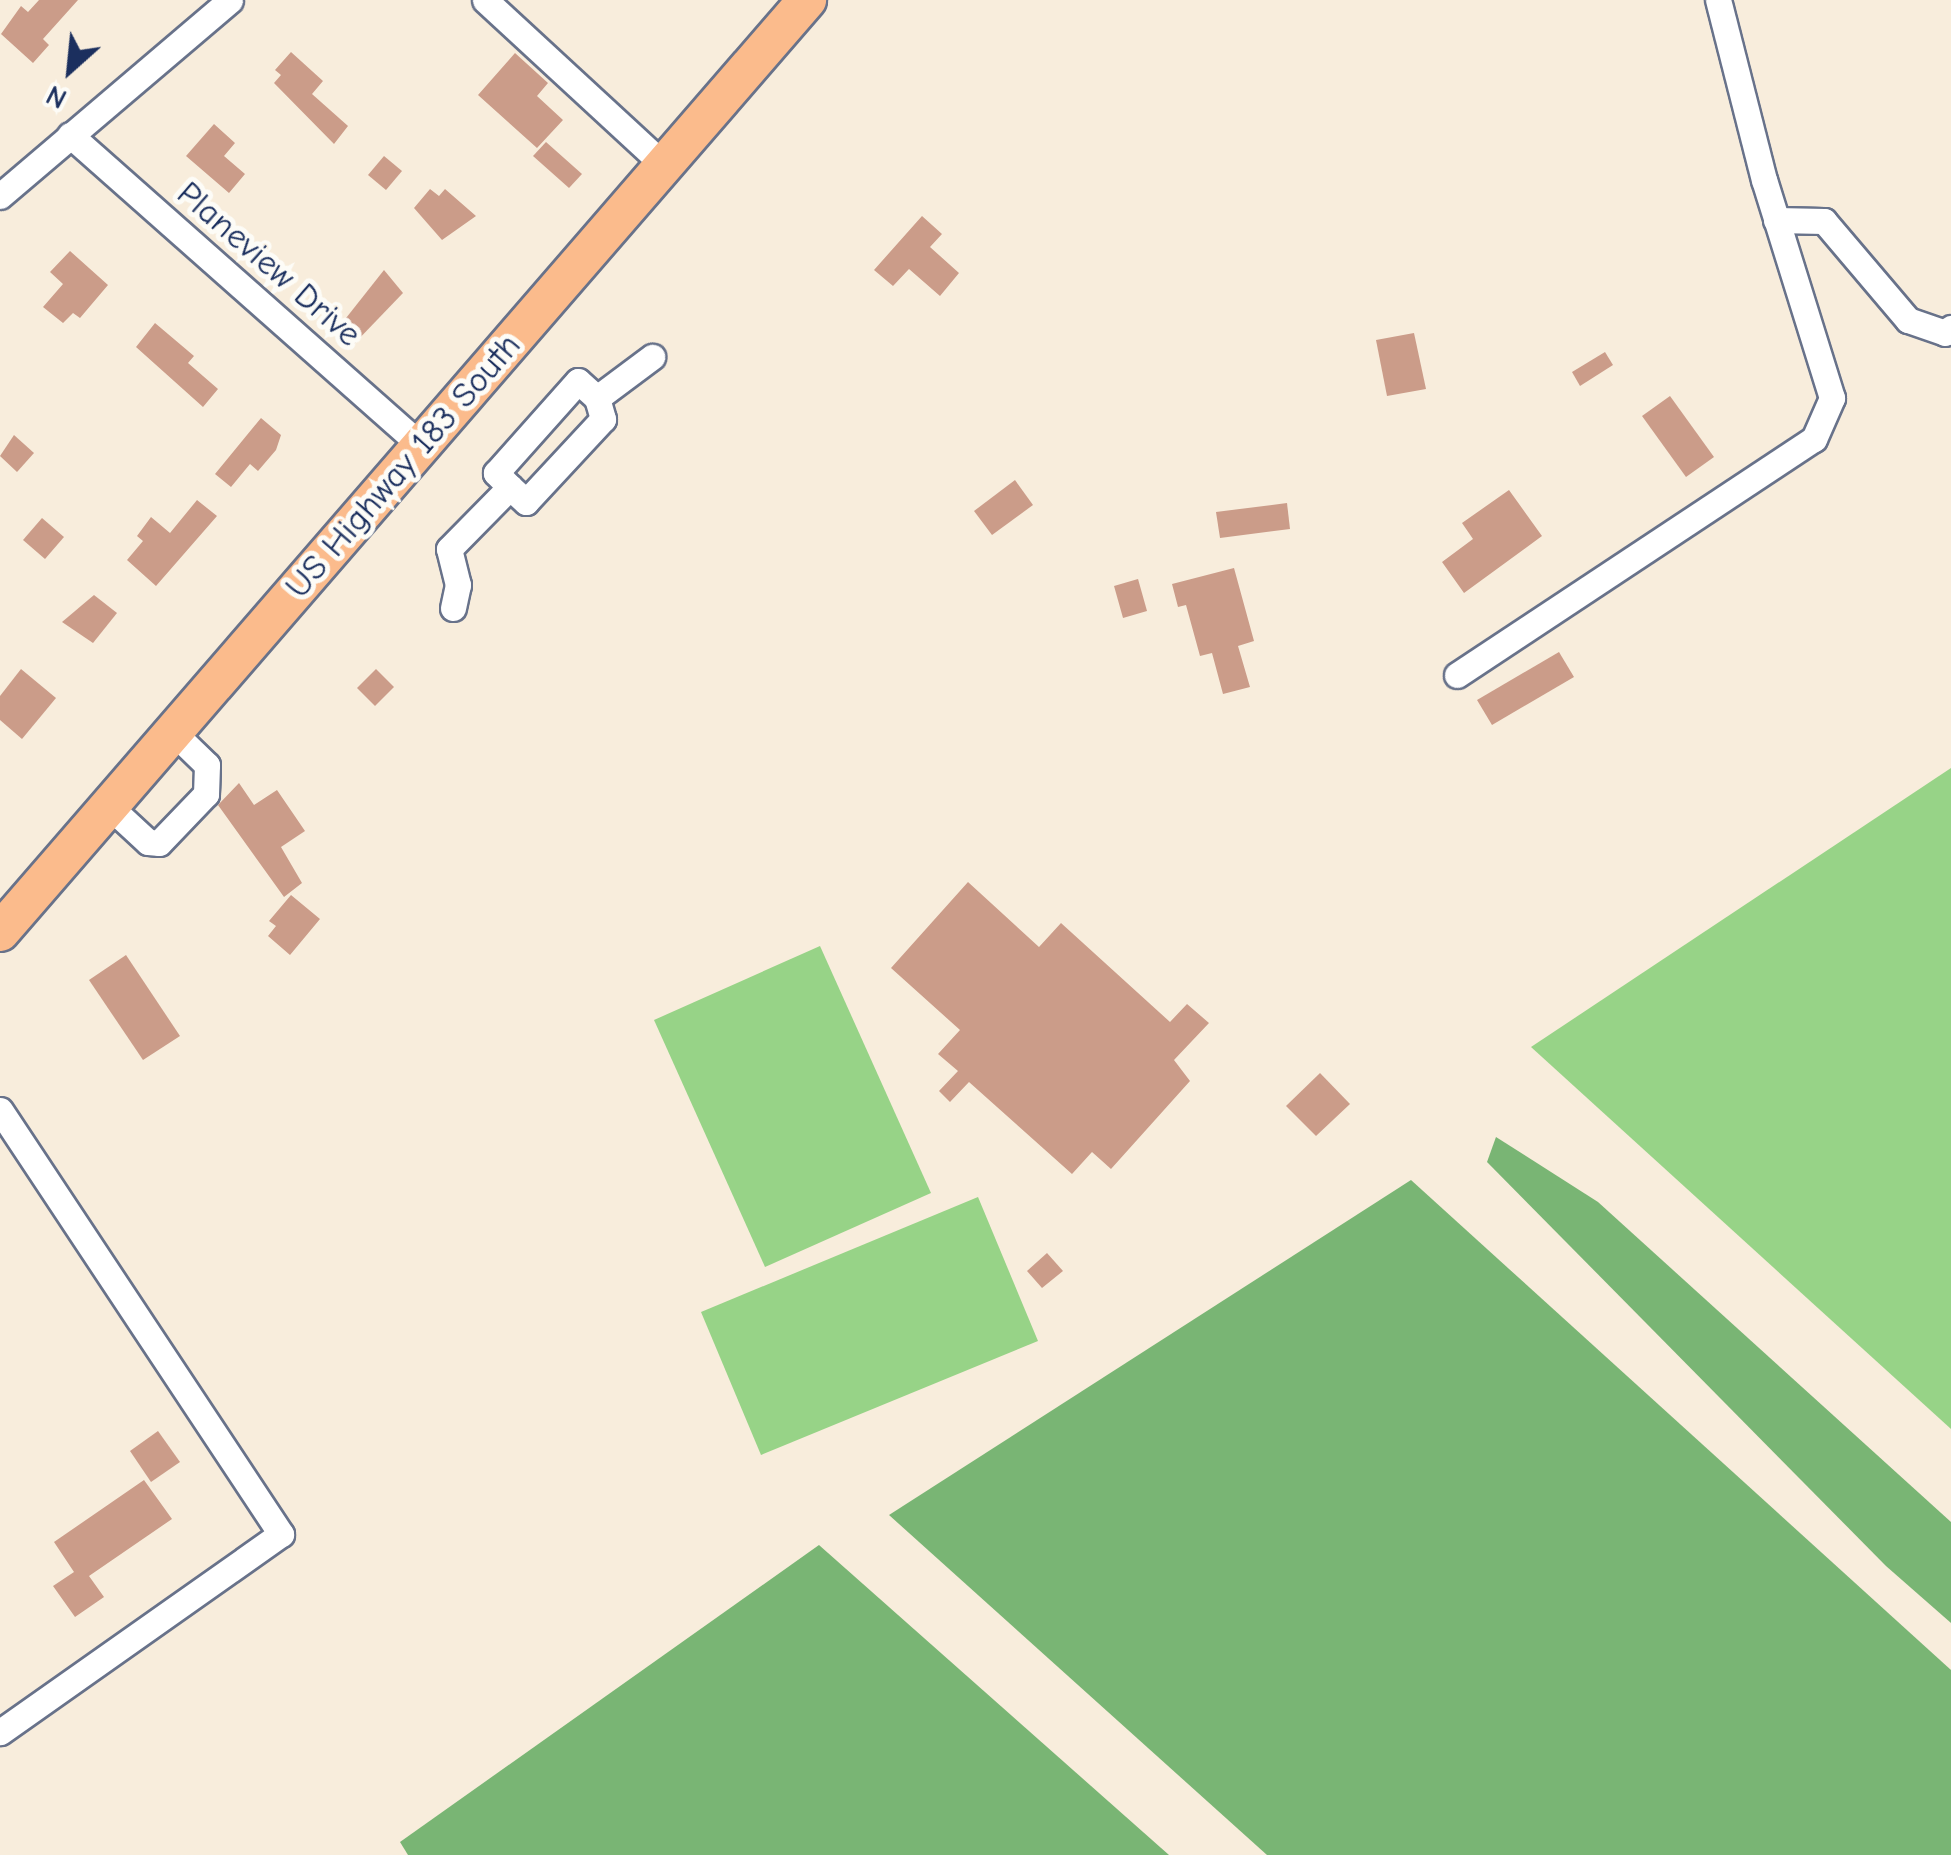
<!DOCTYPE html>
<style>
body{margin:0}
#map{position:relative;width:1951px;height:1855px;overflow:hidden;background:#f8eddc;font-family:"Comic Neue",sans-serif}
div>[style]{position:absolute}
[style*='--x']{left:calc(var(--x)*1px);top:calc(var(--y)*1px);width:calc(var(--w)*1px);rotate:calc(var(--a)*1deg)}
.green>*{inset:0;background:#97d387}
.forest>*{inset:0;background:#79b574}
.building>*{inset:0;background:#cb9c89}
.roads{filter:drop-shadow(2px 0 #68728a) drop-shadow(-2px 0 #68728a) drop-shadow(0 2px #68728a) drop-shadow(0 -2px #68728a)}
.minor>*{height:25px;margin:-12.5px;padding:0 12.5px;transform-origin:12.5px;border-radius:12.5px;background:#fff}
.highway>*{height:38px;margin:-19px;padding:0 19px;transform-origin:19px;border-radius:19px;background:#fbbb8c}
span{translate:-50% -50%;white-space:nowrap;text-align:center;line-height:1.15;-webkit-text-stroke:10px #fdfcf7;paint-order:stroke}
.street-label{font-size:35px;color:#1b2f5e}
.north{position:absolute;left:20px;top:20px;width:100px;height:100px;-webkit-text-stroke:8px #fdfcf7;paint-order:stroke;rotate:207deg;font-size:28px;font-weight:700;line-height:40px;text-align:center;color:#1b2f5e}
.north::after{content:'';display:block;margin:auto;width:35px;height:45px;background:#1b2f5e;clip-path:polygon(50% 0,100% 100%,50% 72%,0 100%)}
</style>
<div id="map">
<div class="green">
<i style="clip-path:polygon(1951px 768px,1951px 1429px,1531px 1047px)"></i>
<i style="clip-path:polygon(820px 946px,931px 1193px,765px 1267px,654px 1020px)"></i>
<i style="clip-path:polygon(978px 1197px,1038px 1341px,761px 1455px,701px 1312px)"></i>
</div>
<div class="forest">
<i style="clip-path:polygon(1496px 1137px,1598px 1202px,1951px 1522px,1951px 1623px,1886px 1566px,1487px 1162px)"></i>
<i style="clip-path:polygon(1411px 1180px,1951px 1670px,1951px 1855px,1267px 1855px,889px 1515px)"></i>
<i style="clip-path:polygon(819px 1545px,1169px 1855px,408px 1855px,400px 1842px)"></i>
</div>
<div class="building">
<i style="clip-path:polygon(39px 0,78px 0,43px 39px,49px 45px,33px 63px,1px 34px,21px 6px,28px 12px)"></i>
<i style="clip-path:polygon(291px 52px,323px 81px,312px 94px,348px 126px,334px 144px,274px 83px,281px 75px,275px 70px)"></i>
<i style="clip-path:polygon(515px 53px,548px 83px,537px 96px,563px 120px,537px 148px,478px 95px)"></i>
<i style="clip-path:polygon(214px 124px,235px 143px,224px 156px,245px 174px,229px 193px,186px 156px)"></i>
<i style="clip-path:polygon(546px 142px,582px 174px,569px 188px,533px 156px)"></i>
<i style="clip-path:polygon(384px 156px,402px 171px,386px 190px,368px 175px)"></i>
<i style="clip-path:polygon(430px 189px,439px 196px,445px 189px,476px 216px,442px 240px,414px 208px)"></i>
<i style="clip-path:polygon(922px 216px,942px 234px,930px 247px,959px 273px,940px 296px,909px 269px,893px 286px,874px 270px)"></i>
<i style="clip-path:polygon(70px 251px,108px 285px,80px 318px,73px 313px,63px 323px,43px 307px,63px 284px,50px 272px)"></i>
<i style="clip-path:polygon(384px 270px,403px 293px,352px 346px,335px 332px)"></i>
<i style="clip-path:polygon(155px 323px,194px 356px,188px 363px,218px 389px,203px 407px,136px 347px)"></i>
<i style="clip-path:polygon(1414px 333px,1426px 389px,1387px 396px,1376px 340px)"></i>
<i style="clip-path:polygon(1605px 352px,1613px 365px,1580px 386px,1572px 372px)"></i>
<i style="clip-path:polygon(1670px 396px,1714px 457px,1686px 477px,1642px 416px)"></i>
<i style="clip-path:polygon(261px 418px,281px 435px,276px 450px,258px 471px,250px 464px,231px 487px,215px 474px)"></i>
<i style="clip-path:polygon(14px 435px,34px 453px,17px 472px,0 456px)"></i>
<i style="clip-path:polygon(1015px 480px,1033px 505px,992px 535px,974px 511px)"></i>
<i style="clip-path:polygon(1509px 490px,1542px 536px,1464px 593px,1442px 562px,1473px 539px,1462px 523px)"></i>
<i style="clip-path:polygon(197px 500px,217px 516px,156px 586px,127px 560px,143px 541px,137px 536px,151px 517px,170px 533px)"></i>
<i style="clip-path:polygon(1287px 503px,1290px 529px,1220px 538px,1216px 512px)"></i>
<i style="clip-path:polygon(42px 518px,64px 537px,45px 559px,23px 540px)"></i>
<i style="clip-path:polygon(1234px 568px,1254px 641px,1238px 646px,1250px 687px,1223px 694px,1212px 653px,1200px 656px,1186px 605px,1178px 607px,1172px 584px)"></i>
<i style="clip-path:polygon(1138px 579px,1147px 611px,1123px 618px,1114px 586px)"></i>
<i style="clip-path:polygon(94px 595px,117px 613px,93px 643px,62px 622px)"></i>
<i style="clip-path:polygon(1559px 652px,1574px 677px,1492px 725px,1477px 700px)"></i>
<i style="clip-path:polygon(21px 669px,56px 698px,22px 739px,0 720px,0 696px)"></i>
<i style="clip-path:polygon(376px 669px,394px 687px,375px 706px,357px 688px)"></i>
<i style="clip-path:polygon(239px 783px,254px 805px,277px 790px,305px 831px,281px 847px,302px 883px,284px 897px,218px 805px)"></i>
<i style="clip-path:polygon(968px 882px,1039px 947px,1061px 923px,1170px 1022px,1187px 1004px,1209px 1023px,1174px 1060px,1190px 1081px,1111px 1169px,1092px 1152px,1072px 1174px,969px 1082px,950px 1102px,939px 1091px,958px 1071px,938px 1054px,960px 1030px,891px 968px)"></i>
<i style="clip-path:polygon(291px 895px,320px 919px,290px 955px,268px 936px,276px 926px,269px 921px)"></i>
<i style="clip-path:polygon(126px 955px,180px 1036px,143px 1060px,89px 980px)"></i>
<i style="clip-path:polygon(1320px 1073px,1350px 1104px,1316px 1136px,1286px 1106px)"></i>
<i style="clip-path:polygon(1047px 1253px,1063px 1271px,1042px 1288px,1027px 1271px)"></i>
<i style="clip-path:polygon(158px 1431px,180px 1462px,151px 1482px,130px 1451px)"></i>
<i style="clip-path:polygon(144px 1480px,172px 1519px,89px 1576px,104px 1597px,75px 1617px,53px 1586px,74px 1572px,54px 1542px)"></i>
</div>
<div class="roads">
<div class="minor">
<i style="--x:485;--y:0;--w:243;--a:42.7"></i>
<i style="--x:70;--y:135;--w:468;--a:41.5"></i>
<i style="--x:0;--y:196;--w:302;--a:-40.4"></i>
<i style="--x:1776;--y:220;--w:48;--a:1.2"></i>
<i style="--x:1824;--y:221;--w:130;--a:49.7"></i>
<i style="--x:1908;--y:320;--w:39;--a:19"></i>
<i style="--x:1945;--y:333;--w:8;--a:-40"></i>
<i style="--x:597;--y:398;--w:69;--a:-36.7"></i>
<i style="--x:453;--y:608;--w:24;--a:-78"></i>
<i style="--x:458;--y:585;--w:37;--a:-104"></i>
<i style="--x:449;--y:549;--w:87;--a:-45.5"></i>
<i style="--x:510;--y:487;--w:20;--a:-135"></i>
<i style="--x:496;--y:473;--w:123;--a:-48.3"></i>
<i style="--x:578;--y:381;--w:25;--a:42"></i>
<i style="--x:597;--y:398;--w:22;--a:74"></i>
<i style="--x:603;--y:419;--w:113;--a:132.9"></i>
<i style="--x:526;--y:502;--w:22;--a:-137"></i>
<i style="--x:1457;--y:675;--w:428;--a:-33.5"></i>
<i style="--x:1814;--y:439;--w:45;--a:-66.3"></i>
<i style="--x:1832;--y:398;--w:228;--a:-107.3"></i>
<i style="--x:1764;--y:180;--w:186;--a:-104.3"></i>
<i style="--x:109;--y:806;--w:53;--a:42.7"></i>
<i style="--x:148;--y:842;--w:11;--a:5"></i>
<i style="--x:159;--y:843;--w:68;--a:-46.2"></i>
<i style="--x:206;--y:794;--w:29;--a:-88"></i>
<i style="--x:207;--y:765;--w:47;--a:-135.9"></i>
<i style="--x:0;--y:1110;--w:509;--a:56.47"></i>
<i style="--x:281;--y:1534;--w:344;--a:144.8"></i>
</div>
<div class="highway">
<i style="--x:0;--y:932;--w:1233;--a:-49.11"></i>
</div>
</div>
<div class="street-label">
<span style="left:269px;top:264px;rotate:41deg">Planeview Drive</span>
<span style="left:403px;top:466px;rotate:-49deg">US Highway 183 South</span>
</div>
<div class="north">N</div>
</div>
